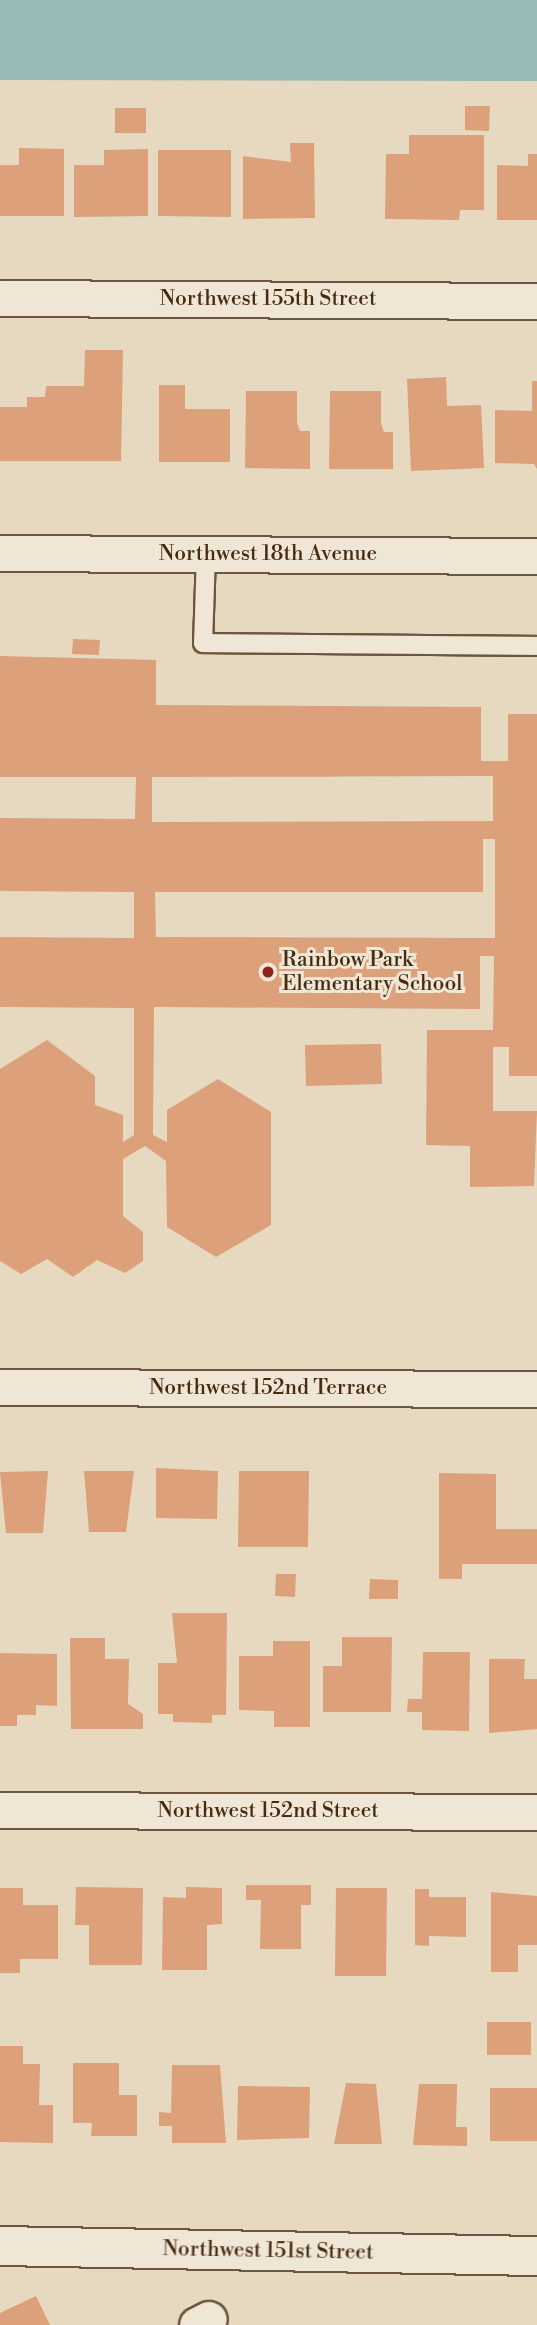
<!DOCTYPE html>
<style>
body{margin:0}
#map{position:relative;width:537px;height:2325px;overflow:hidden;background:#e6d9c0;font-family:"Libre Bodoni",serif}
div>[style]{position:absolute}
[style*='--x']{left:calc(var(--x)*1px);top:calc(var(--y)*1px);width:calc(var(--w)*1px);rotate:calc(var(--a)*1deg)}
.water>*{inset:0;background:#97b9b7}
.building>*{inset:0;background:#dca07b}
.roads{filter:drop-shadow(2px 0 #6d563c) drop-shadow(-2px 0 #6d563c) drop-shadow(0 2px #6d563c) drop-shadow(0 -2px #6d563c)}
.lane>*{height:18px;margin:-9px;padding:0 9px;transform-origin:9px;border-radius:9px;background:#efe6d6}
.street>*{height:35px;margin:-17.5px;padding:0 17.5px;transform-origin:17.5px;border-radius:17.5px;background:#efe6d6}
.secondary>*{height:38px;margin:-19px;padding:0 19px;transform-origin:19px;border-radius:19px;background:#efe6d6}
.dots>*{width:19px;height:19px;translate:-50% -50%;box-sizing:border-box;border:4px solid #efe6d6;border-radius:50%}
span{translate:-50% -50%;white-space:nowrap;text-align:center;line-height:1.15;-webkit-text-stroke:6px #efe6d6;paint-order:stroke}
.street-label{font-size:21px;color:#452b10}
.poi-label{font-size:21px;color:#452b10}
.left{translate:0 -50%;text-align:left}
</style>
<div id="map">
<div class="water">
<i style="clip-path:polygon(0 0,537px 0,537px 81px,0 80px)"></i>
</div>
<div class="building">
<i style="clip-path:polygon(465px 106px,490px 106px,489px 131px,465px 130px)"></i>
<i style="clip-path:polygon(115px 108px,146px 108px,146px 133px,115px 133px)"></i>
<i style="clip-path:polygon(409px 135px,484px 135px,484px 210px,460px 210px,459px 220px,385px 219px,386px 154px,409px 154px)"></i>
<i style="clip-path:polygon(290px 143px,314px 143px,315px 218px,243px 219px,243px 156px,291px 162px)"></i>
<i style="clip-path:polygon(19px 148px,64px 149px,64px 216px,0 216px,0 165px,19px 165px)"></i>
<i style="clip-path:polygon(148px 149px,148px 216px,74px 217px,74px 165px,104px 165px,104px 150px)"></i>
<i style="clip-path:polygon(158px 150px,231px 150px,231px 217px,158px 216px)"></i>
<i style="clip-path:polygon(528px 154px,537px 154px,537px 220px,497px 220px,497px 165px,528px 166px)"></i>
<i style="clip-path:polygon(85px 350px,123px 350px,121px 461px,0 461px,0 407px,27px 407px,27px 397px,45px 397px,46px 386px,84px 386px)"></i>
<i style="clip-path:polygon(446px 377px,447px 406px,481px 405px,484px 468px,411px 471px,407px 379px)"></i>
<i style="clip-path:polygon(532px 381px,537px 381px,537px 469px,534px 464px,495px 463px,495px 410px,532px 411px)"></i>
<i style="clip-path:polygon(159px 385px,185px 385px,185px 409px,230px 409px,230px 462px,159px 462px)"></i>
<i style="clip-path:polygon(246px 391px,297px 391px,297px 423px,300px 431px,310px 431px,310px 469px,245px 468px)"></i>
<i style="clip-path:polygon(330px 391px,381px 391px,381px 423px,384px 432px,393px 432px,393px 469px,329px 469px)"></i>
<i style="clip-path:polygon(73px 639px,100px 640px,99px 655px,72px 654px)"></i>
<i style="clip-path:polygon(evenodd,0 656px,156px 660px,156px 705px,481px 707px,481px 761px,508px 761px,508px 714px,537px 714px,537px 1076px,509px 1076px,509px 1047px,493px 1047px,493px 1111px,537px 1111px,534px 1186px,470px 1187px,470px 1146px,426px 1145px,427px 1030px,493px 1030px,494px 956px,480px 956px,480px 1009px,154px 1007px,153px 1135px,167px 1142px,167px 1110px,218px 1079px,271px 1112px,271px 1225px,216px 1257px,167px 1227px,166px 1161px,145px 1146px,123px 1159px,123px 1216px,143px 1232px,143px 1261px,125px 1273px,97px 1260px,73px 1277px,47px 1259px,21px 1274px,0 1261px,0 1069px,47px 1040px,95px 1076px,95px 1105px,123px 1115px,123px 1142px,134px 1135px,134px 1008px,0 1007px,0 937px,134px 938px,134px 892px,0 891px,0 818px,135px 819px,136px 777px,0 777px,0 656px,493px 776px,493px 821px,152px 822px,152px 777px,493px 776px,0 656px,483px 839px,495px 839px,495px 938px,156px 937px,155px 892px,483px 892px,483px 839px)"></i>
<i style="clip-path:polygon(381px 1044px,382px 1084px,306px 1086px,305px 1045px)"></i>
<i style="clip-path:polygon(156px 1468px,218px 1471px,217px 1519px,156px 1518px)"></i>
<i style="clip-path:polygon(48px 1471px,43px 1533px,6px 1533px,0 1472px)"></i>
<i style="clip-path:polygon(84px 1471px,134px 1471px,126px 1532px,89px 1532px)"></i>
<i style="clip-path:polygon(239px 1471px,309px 1471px,308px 1547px,238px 1547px)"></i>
<i style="clip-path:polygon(439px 1473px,496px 1474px,496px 1529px,537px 1529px,537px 1564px,462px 1564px,462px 1579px,439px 1579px)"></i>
<i style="clip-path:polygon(276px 1574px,296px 1574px,295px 1597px,275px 1596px)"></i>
<i style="clip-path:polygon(370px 1579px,398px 1580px,398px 1599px,369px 1599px)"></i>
<i style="clip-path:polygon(172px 1613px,227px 1613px,226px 1715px,212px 1715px,212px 1723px,173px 1722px,173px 1714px,158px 1714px,158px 1663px,177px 1663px)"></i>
<i style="clip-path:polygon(342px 1637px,392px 1637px,391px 1712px,323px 1712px,323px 1666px,342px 1666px)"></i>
<i style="clip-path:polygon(70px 1638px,105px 1638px,105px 1659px,129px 1659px,128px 1704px,143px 1714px,143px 1729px,71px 1729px)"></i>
<i style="clip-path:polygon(273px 1641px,310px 1641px,310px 1727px,274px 1727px,274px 1711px,239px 1710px,239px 1656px,273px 1656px)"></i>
<i style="clip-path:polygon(423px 1652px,470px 1652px,469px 1731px,422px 1730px,422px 1712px,407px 1712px,408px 1699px,422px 1699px)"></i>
<i style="clip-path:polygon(0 1653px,57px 1654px,57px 1706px,36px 1705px,36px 1715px,17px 1715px,17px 1726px,0 1726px)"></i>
<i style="clip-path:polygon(489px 1659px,525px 1659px,524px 1679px,537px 1679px,537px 1729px,489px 1733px)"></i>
<i style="clip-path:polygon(246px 1885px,311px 1885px,311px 1905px,301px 1905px,301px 1949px,260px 1949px,261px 1900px,246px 1900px)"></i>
<i style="clip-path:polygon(76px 1887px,143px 1888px,142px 1965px,89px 1965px,89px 1925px,75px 1925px)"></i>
<i style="clip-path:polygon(186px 1887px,222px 1888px,222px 1924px,207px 1925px,207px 1970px,162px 1970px,163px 1897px,186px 1898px)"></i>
<i style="clip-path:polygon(0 1888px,23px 1888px,23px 1905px,58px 1905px,58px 1959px,20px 1959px,20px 1973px,0 1973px)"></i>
<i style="clip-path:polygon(336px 1888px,387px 1888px,386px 1976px,335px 1976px)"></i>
<i style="clip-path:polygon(415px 1889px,429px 1889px,429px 1897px,466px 1897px,466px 1937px,429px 1936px,429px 1946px,415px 1945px)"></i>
<i style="clip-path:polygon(491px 1892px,537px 1896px,537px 1945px,518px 1945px,518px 1972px,491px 1972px)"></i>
<i style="clip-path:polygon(487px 2022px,531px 2022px,531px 2055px,487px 2055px)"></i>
<i style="clip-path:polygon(0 2046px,23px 2046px,23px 2064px,40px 2064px,39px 2105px,53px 2105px,53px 2143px,0 2142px)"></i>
<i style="clip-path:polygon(73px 2063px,119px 2063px,119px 2095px,137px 2095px,137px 2136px,91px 2136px,92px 2123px,73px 2123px)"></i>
<i style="clip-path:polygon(172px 2065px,220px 2065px,226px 2143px,172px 2143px,172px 2126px,159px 2126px,159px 2112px,171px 2113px)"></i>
<i style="clip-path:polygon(346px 2083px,376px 2084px,382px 2144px,334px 2144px)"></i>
<i style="clip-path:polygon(419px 2084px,457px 2084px,456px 2127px,467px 2127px,467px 2146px,413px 2145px)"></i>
<i style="clip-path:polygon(238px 2086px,310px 2087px,309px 2138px,237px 2140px)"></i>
<i style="clip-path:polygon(490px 2088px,537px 2088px,537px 2141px,490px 2141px)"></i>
<i style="clip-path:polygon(36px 2296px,50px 2325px,0 2325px,0 2313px)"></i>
</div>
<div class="roads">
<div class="lane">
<i style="--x:206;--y:554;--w:89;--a:91.9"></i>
<i style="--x:203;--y:643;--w:334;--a:0.5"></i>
</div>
<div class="street">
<i style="--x:0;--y:298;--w:537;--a:0.32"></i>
<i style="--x:0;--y:553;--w:537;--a:0.32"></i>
<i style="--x:0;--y:1387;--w:537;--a:0.21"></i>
<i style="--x:0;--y:1810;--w:537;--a:0.21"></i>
<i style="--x:197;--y:2325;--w:13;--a:-27"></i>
</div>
<div class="secondary">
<i style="--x:0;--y:2246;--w:537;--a:1.07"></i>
</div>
</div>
<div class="dots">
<i style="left:268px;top:972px;background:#8f2418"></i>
</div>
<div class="street-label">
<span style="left:268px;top:299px">Northwest 155th Street</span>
<span style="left:268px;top:554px">Northwest 18th Avenue</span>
<span style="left:268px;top:1388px">Northwest 152nd Terrace</span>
<span style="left:268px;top:1811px">Northwest 152nd Street</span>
<span style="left:268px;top:2251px;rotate:1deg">Northwest 151st Street</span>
</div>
<div class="poi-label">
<span class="left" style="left:282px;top:972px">Rainbow Park<br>Elementary School</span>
</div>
</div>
